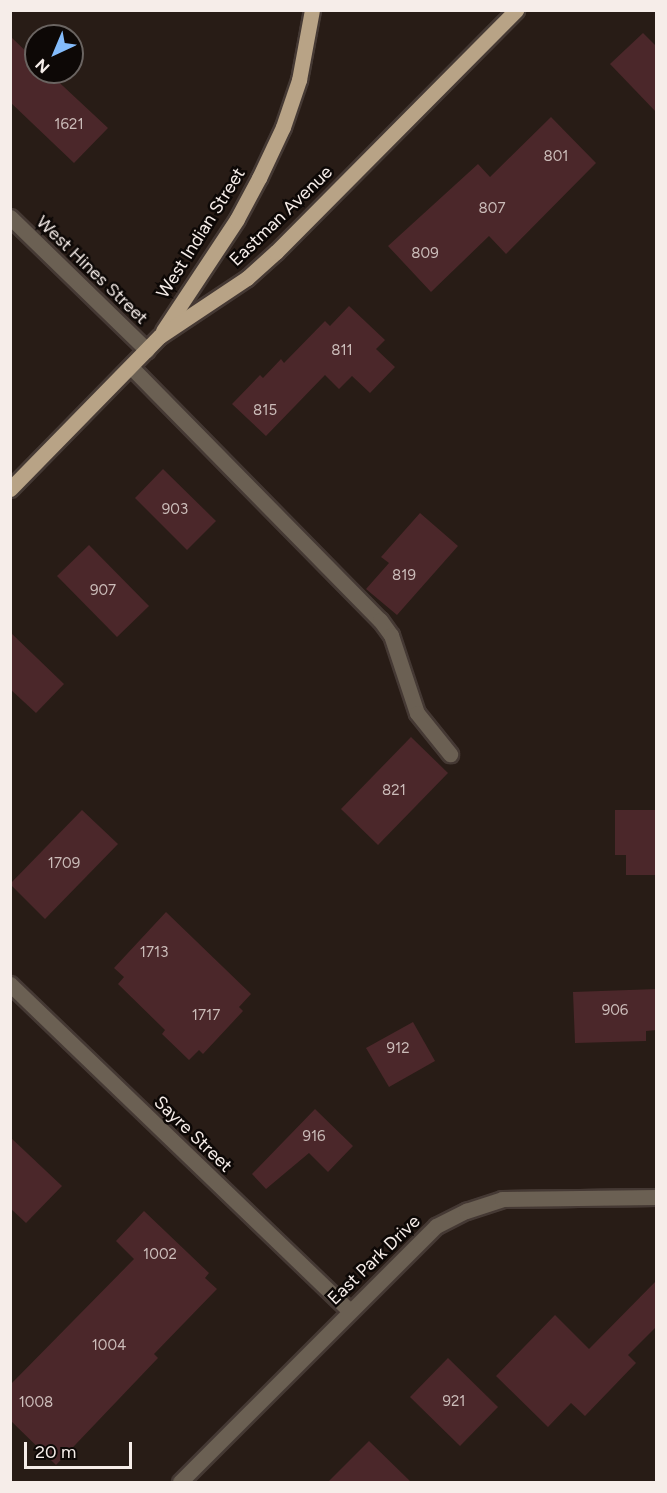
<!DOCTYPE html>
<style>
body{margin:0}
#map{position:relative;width:667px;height:1493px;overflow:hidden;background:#281c16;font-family:Figtree,sans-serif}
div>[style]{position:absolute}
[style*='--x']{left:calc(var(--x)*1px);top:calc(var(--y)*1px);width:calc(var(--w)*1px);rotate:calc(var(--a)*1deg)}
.building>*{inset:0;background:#4b272a}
.roads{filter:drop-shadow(2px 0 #453934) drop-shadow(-2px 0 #453934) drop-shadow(0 2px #453934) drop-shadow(0 -2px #453934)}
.service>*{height:15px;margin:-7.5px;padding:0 7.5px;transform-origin:7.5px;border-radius:7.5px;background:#6b6053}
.minor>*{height:15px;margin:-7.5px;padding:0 7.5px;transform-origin:7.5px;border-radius:7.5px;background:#6b6053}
.primary>*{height:15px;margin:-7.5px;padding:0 7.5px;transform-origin:7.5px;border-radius:7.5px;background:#b8a386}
span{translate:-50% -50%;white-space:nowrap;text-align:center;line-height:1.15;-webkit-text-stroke:5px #0d0806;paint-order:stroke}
.number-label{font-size:15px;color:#cbbcb9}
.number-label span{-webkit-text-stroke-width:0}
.street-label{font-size:18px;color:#f6ede9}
.frame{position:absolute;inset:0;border:12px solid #f6ede9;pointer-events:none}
.north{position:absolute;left:24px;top:24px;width:60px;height:60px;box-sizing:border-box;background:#0d0806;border:2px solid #6a6461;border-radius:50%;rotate:224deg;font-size:16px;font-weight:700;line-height:24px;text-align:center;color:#f6ede9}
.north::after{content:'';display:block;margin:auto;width:21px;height:27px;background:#84bcfb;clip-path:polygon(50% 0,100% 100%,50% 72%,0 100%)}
.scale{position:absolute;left:24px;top:1442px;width:108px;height:27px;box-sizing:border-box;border:3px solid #f6ede9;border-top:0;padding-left:8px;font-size:18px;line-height:21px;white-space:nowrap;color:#f6ede9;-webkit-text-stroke:4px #0d0806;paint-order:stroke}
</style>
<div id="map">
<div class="building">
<i style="clip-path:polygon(643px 33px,657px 47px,657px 113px,610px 64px)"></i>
<i style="clip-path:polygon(10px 36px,36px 61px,36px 72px,48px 72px,108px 128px,74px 163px,10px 102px)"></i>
<i style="clip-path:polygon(551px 117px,596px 163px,506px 254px,489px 236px,431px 292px,388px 246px,478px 164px,490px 177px)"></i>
<i style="clip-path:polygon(349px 306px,385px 340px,376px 349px,395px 367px,370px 393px,352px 376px,339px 389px,325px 375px,266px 436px,232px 404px,260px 375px,263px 378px,281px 359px,284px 363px,325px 321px,330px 326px)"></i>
<i style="clip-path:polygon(163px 469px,216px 521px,187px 550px,135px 498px)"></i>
<i style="clip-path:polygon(420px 513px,458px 546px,397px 615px,366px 589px,389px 563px,381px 557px)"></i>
<i style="clip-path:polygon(89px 545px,149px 606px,117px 637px,57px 576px)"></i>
<i style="clip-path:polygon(10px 632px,64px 684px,36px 713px,10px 689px)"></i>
<i style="clip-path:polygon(411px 737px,448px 773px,378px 845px,341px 809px)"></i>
<i style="clip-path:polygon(82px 810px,118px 844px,45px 919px,10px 884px)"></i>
<i style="clip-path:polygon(615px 810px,657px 810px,657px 875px,626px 875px,626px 855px,615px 855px)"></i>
<i style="clip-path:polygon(166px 912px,251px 994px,239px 1007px,243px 1011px,203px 1054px,199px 1050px,189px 1060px,162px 1034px,165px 1030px,118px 984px,124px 977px,114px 968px)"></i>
<i style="clip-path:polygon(657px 989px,657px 1030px,646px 1031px,646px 1041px,575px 1043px,573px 992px)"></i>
<i style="clip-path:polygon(413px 1022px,435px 1061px,389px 1087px,366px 1048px)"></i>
<i style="clip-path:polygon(315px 1109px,353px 1146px,328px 1172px,309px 1153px,266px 1189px,252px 1174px)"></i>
<i style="clip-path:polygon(10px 1137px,62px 1186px,26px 1223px,10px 1208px)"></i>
<i style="clip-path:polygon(144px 1211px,209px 1273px,205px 1278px,217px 1289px,154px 1354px,158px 1358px,56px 1465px,10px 1420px,10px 1385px,134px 1259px,116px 1241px)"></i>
<i style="clip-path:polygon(657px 1280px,657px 1326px,628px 1355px,636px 1363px,585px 1416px,571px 1403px,548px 1427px,496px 1376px,555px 1315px,589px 1349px)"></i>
<i style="clip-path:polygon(448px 1358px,498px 1407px,460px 1446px,410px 1397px)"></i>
<i style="clip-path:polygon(369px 1441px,411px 1482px,328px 1482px)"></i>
</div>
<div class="roads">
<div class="service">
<i style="--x:131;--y:367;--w:355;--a:45.5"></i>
<i style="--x:380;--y:620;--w:19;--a:54"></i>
<i style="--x:391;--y:635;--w:82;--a:71.6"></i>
<i style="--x:417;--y:713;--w:53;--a:51.2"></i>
</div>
<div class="minor">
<i style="--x:10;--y:217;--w:191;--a:44.2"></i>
<i style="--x:10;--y:984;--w:470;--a:43.9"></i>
<i style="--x:180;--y:1482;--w:362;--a:-45"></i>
<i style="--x:436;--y:1226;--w:34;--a:-27"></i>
<i style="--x:466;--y:1211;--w:38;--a:-18"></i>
<i style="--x:502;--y:1199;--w:154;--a:-0.7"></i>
</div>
<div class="primary">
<i style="--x:163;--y:331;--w:134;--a:-56.5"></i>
<i style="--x:237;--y:219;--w:47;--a:-61.8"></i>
<i style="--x:259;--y:178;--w:56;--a:-64.8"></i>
<i style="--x:283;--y:127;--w:50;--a:-71.2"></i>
<i style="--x:299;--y:80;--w:71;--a:-79.5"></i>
<i style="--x:10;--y:489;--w:214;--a:-45.6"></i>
<i style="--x:160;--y:336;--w:105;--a:-33.7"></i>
<i style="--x:247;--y:278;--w:39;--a:-42"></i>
<i style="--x:276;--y:252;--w:341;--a:-45.2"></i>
</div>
</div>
<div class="number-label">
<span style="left:69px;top:125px">1621</span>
<span style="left:556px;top:157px">801</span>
<span style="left:492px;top:209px">807</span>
<span style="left:425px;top:254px">809</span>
<span style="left:342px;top:351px">811</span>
<span style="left:265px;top:411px">815</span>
<span style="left:175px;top:510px">903</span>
<span style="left:404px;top:576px">819</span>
<span style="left:103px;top:591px">907</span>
<span style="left:394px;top:791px">821</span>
<span style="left:64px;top:864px">1709</span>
<span style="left:154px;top:953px">1713</span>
<span style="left:615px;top:1011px">906</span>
<span style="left:206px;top:1016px">1717</span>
<span style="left:398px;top:1049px">912</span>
<span style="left:314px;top:1137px">916</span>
<span style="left:160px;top:1255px">1002</span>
<span style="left:109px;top:1346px">1004</span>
<span style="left:454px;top:1402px">921</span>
<span style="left:36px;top:1403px">1008</span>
</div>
<div class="street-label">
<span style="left:281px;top:216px;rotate:-44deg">Eastman Avenue</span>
<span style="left:201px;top:233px;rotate:-58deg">West Indian Street</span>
<span style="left:92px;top:270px;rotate:44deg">West Hines Street</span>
<span style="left:193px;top:1134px;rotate:44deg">Sayre Street</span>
<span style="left:374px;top:1260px;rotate:-44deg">East Park Drive</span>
</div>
<div class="frame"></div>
<div class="north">N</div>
<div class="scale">20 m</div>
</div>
